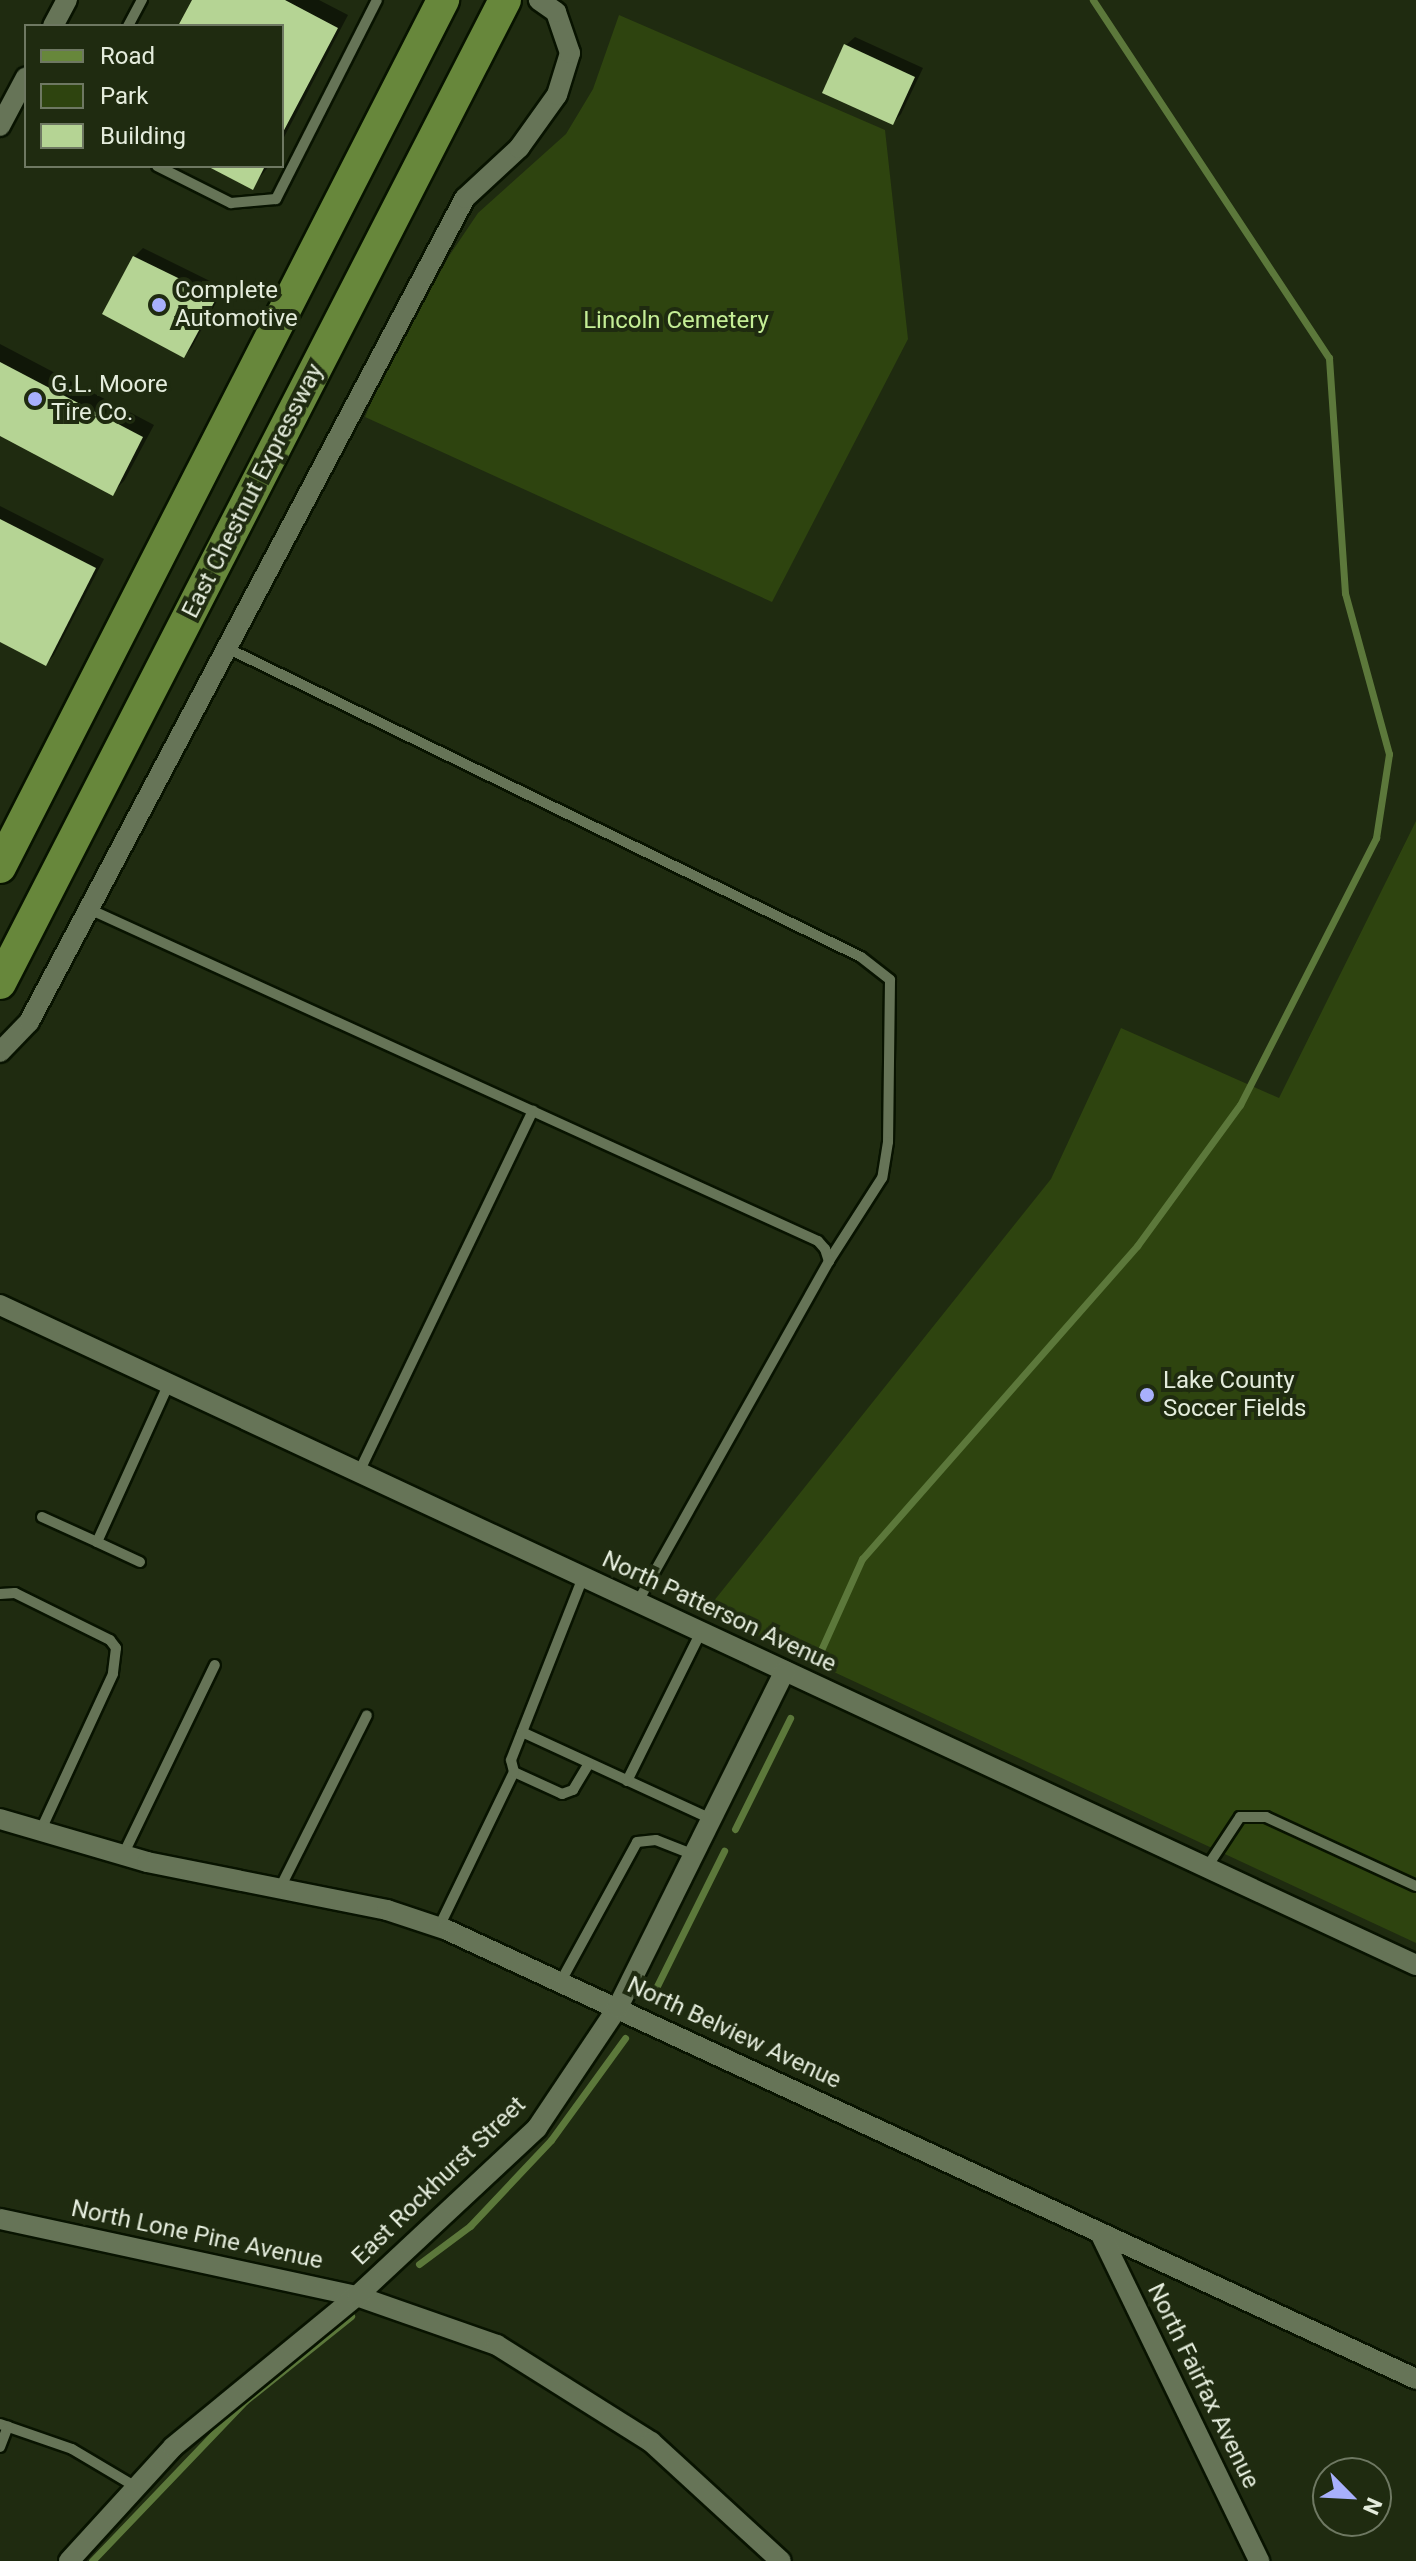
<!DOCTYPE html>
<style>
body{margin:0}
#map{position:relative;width:1416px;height:2561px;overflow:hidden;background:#1f2b10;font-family:Roboto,sans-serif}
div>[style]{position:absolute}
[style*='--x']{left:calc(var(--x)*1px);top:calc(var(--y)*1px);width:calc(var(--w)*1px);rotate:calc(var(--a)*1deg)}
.green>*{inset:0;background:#2e440f}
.shadow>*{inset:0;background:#0007}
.stream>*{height:7px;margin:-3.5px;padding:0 3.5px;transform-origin:3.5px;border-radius:3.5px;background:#5c783b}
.building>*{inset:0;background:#b5d494}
.roads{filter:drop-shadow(2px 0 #081300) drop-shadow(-2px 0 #081300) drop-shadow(0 2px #081300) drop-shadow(0 -2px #081300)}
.service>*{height:10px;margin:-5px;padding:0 5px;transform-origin:5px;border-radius:5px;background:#667457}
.minor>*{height:20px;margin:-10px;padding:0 10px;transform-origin:10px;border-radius:10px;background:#667457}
.primary>*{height:32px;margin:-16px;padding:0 16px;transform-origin:16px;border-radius:16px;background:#67873b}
.dots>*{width:22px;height:22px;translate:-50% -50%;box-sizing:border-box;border:4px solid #1f2b10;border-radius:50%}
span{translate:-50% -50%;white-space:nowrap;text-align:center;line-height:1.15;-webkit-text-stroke:8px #1f2b10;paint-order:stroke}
.poi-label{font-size:24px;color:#e4ecdc}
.left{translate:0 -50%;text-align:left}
.park-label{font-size:24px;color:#c5ee96}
.street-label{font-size:24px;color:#e4ecdc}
.legend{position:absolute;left:24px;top:24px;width:260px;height:144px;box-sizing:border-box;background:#1f2b10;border:2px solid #6e7862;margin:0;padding:10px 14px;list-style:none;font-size:24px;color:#e4ecdc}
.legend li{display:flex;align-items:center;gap:16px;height:40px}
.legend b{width:40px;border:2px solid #6e7862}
.north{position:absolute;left:1312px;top:2457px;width:80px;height:80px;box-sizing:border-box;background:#1f2b10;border:2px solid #6e7862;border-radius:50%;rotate:114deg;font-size:22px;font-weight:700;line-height:32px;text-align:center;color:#e4ecdc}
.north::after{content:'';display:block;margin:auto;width:28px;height:36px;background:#a8b0fc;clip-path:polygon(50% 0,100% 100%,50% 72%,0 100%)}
</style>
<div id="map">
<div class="green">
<i style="clip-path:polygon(619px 15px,885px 130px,908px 339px,772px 602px,365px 417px,380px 381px,449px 256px,478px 213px,566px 134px,593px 89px)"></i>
<i style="clip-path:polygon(1416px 821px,1416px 1943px,705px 1612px,1051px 1179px,1121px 1028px,1279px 1098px)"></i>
</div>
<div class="shadow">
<i style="clip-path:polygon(194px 0,319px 0,348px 15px,282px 141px,282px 26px,180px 26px)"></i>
<i style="clip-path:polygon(855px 37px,923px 68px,901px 114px,893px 123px,846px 45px)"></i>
<i style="clip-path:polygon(212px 166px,269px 166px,252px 187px)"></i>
<i style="clip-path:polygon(143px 248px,224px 288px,192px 347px,184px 356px,134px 257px)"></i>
<i style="clip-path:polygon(0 344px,154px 425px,124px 481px,112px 493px,0 434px)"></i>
<i style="clip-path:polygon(0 506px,104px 559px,54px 655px,46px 664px,0 640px)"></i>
</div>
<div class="stream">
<i style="--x:817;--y:1659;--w:110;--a:-65.8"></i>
<i style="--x:862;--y:1559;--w:417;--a:-48.7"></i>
<i style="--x:1137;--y:1246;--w:175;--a:-53.9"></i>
<i style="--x:1240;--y:1105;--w:300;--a:-63"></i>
<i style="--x:1376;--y:838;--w:85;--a:-81.2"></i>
<i style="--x:1389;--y:754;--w:167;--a:-105.3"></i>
<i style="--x:1345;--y:593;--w:236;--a:-93.9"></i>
<i style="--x:1329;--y:358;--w:429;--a:-123.4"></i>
<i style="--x:735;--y:1829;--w:124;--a:-63.6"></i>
<i style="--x:653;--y:1994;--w:160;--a:-63.6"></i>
<i style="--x:419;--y:2264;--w:64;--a:-36.7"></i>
<i style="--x:470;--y:2226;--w:118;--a:-46.7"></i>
<i style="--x:551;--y:2140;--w:126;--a:-54"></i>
<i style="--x:92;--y:2561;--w:221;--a:-46.3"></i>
<i style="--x:245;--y:2401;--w:136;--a:-38.7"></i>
</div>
<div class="building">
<i style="clip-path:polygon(192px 0,285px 0,338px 28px,282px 134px,282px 26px,178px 26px)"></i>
<i style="clip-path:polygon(844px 44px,915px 77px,893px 125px,822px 93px)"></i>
<i style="clip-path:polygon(207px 166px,265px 166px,253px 190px)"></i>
<i style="clip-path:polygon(133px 256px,217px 297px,184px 358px,102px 314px)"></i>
<i style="clip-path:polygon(0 362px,143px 437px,113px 496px,0 436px)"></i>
<i style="clip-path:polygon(0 519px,96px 568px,46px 666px,0 642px)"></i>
</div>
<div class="roads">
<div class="service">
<i style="--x:128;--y:26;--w:30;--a:-62"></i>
<i style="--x:157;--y:166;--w:83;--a:26.6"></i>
<i style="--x:231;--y:203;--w:45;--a:-5.1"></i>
<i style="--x:276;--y:199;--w:223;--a:-63.1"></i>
<i style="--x:227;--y:648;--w:705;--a:25.98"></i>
<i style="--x:861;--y:957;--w:37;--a:38"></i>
<i style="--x:890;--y:980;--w:162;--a:90.7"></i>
<i style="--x:888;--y:1142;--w:36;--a:99"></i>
<i style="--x:882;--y:1178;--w:98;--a:122.6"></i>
<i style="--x:89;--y:909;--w:801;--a:24.49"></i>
<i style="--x:818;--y:1241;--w:11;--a:49"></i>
<i style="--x:825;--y:1249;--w:13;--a:72"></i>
<i style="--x:829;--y:1261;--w:391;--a:119.3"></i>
<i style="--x:359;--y:1472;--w:401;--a:-64.3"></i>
<i style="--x:42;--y:1517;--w:60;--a:24.4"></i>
<i style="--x:140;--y:1562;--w:47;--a:-155.1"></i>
<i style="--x:97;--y:1542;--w:175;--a:-65.6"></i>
<i style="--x:0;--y:1594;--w:15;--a:-4"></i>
<i style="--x:15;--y:1593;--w:106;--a:26.3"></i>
<i style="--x:110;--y:1640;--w:10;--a:53"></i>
<i style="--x:116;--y:1648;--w:26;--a:97"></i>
<i style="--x:113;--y:1674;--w:174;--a:114.8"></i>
<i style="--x:522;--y:1732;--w:208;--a:24.7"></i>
<i style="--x:514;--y:1772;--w:53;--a:24.6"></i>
<i style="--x:562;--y:1794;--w:12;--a:-20"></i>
<i style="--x:573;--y:1790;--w:31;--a:-59"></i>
<i style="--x:627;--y:1781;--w:166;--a:-63.6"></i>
<i style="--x:123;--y:1855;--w:211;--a:-64.2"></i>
<i style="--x:1207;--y:1867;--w:60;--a:-56.6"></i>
<i style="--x:1240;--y:1817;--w:26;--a:0"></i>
<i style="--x:1266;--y:1817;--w:165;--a:24.7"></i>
<i style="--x:281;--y:1886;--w:191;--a:-63.3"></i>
<i style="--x:439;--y:1927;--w:172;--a:-64.2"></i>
<i style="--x:514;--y:1772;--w:12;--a:-104"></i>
<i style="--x:511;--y:1760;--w:197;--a:-68.5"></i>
<i style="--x:561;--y:1981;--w:158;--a:-61.3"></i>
<i style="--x:637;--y:1842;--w:19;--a:-6"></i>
<i style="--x:656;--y:1840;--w:41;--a:21.5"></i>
<i style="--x:0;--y:2424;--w:76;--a:19.1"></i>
<i style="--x:72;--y:2449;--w:74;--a:30.7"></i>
<i style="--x:0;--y:2447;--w:22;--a:-69"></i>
</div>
<div class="minor">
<i style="--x:53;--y:26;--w:30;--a:-62"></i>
<i style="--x:0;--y:126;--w:55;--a:-62"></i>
<i style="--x:0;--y:1052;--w:42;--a:-46"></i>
<i style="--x:29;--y:1022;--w:932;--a:-62.12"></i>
<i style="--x:465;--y:198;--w:74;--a:-42.8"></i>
<i style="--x:519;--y:148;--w:65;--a:-54.4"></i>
<i style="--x:557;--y:95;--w:44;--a:-72.8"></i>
<i style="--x:570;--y:53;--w:43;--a:-108.9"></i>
<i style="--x:556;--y:12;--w:21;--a:-145"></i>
<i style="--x:0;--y:1305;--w:1562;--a:24.99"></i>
<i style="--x:0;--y:1819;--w:153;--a:16.3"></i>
<i style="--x:147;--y:1862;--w:245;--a:11.3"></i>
<i style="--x:387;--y:1910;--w:63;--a:18.4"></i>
<i style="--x:447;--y:1930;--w:1068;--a:24.86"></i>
<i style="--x:0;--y:2219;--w:365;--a:12.2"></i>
<i style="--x:357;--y:2296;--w:148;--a:19.3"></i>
<i style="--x:497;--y:2345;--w:182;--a:32.2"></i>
<i style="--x:651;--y:2442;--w:176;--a:42.5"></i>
<i style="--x:1100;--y:2233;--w:365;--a:64.1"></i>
<i style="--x:69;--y:2561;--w:154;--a:-47.6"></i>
<i style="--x:173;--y:2447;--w:238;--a:-39.4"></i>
<i style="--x:357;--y:2296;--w:246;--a:-43"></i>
<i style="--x:537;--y:2128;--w:146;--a:-56.2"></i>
<i style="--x:618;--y:2007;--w:375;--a:-63.6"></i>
</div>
<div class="primary">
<i style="--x:0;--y:867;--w:974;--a:-62.93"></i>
<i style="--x:0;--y:983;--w:1105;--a:-62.81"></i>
</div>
</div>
<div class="dots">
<i style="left:159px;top:305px;background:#a8b0fc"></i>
<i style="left:35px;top:399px;background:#a8b0fc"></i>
<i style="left:1147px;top:1395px;background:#a8b0fc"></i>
</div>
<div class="poi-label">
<span class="left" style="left:175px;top:305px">Complete<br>Automotive</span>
<span class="left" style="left:51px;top:399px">G.L. Moore<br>Tire Co.</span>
<span class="left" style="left:1163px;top:1395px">Lake County<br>Soccer Fields</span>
</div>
<div class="park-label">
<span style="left:676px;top:321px">Lincoln Cemetery</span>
</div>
<div class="street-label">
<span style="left:253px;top:491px;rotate:-63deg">East Chestnut Expressway</span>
<span style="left:719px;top:1612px;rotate:25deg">North Patterson Avenue</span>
<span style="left:734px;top:2033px;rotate:25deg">North Belview Avenue</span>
<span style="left:439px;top:2181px;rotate:-44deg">East Rockhurst Street</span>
<span style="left:197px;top:2235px;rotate:12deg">North Lone Pine Avenue</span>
<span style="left:1203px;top:2386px;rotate:64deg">North Fairfax Avenue</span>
</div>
<ul class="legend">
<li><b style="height:10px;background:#67873b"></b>Road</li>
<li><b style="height:22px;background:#2e440f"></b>Park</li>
<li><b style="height:22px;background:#b5d494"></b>Building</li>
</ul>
<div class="north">N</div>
</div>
